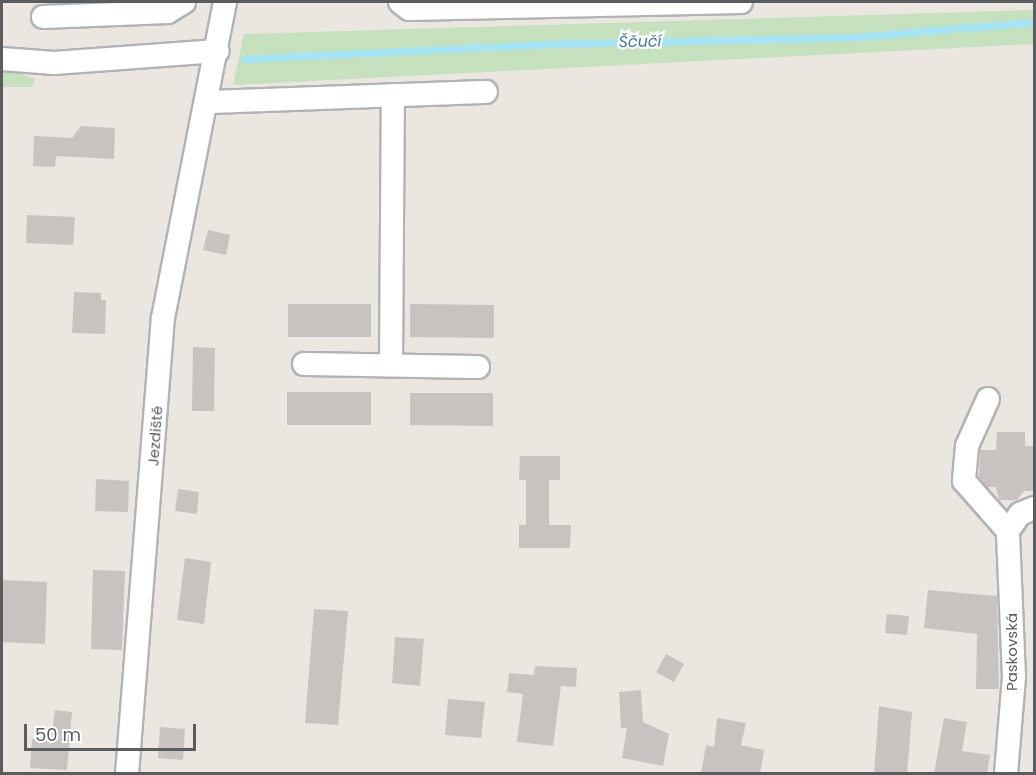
<!DOCTYPE html>
<meta charset="utf-8">
<style>
body{margin:0}
#map{position:relative;width:1036px;height:775px;overflow:hidden;background:#ebe6e0;font-family:Poppins,sans-serif}
div>[style]{position:absolute}
[style*='--x']{left:calc(var(--x)*1px);top:calc(var(--y)*1px);width:calc(var(--w)*1px);rotate:calc(var(--a)*1deg)}
.green>*{inset:0;background:#c5e1be}
.stream>*{height:7px;margin:-3.5px;padding:0 3.5px;transform-origin:3.5px;border-radius:3.5px;background:#a3e4f8}
.building>*{inset:0;background:#c8c3c0}
.roads{filter:drop-shadow(2px 0 #b1b4b7) drop-shadow(-2px 0 #b1b4b7) drop-shadow(0 2px #b1b4b7) drop-shadow(0 -2px #b1b4b7)}
.minor>*{height:22px;margin:-11px;padding:0 11px;transform-origin:11px;border-radius:11px;background:#fff}
span{translate:-50% -50%;white-space:nowrap;text-align:center;line-height:1.15;-webkit-text-stroke:4.5px #fff;paint-order:stroke}
.street-label{font-size:15px;color:#595d60}
.water-label{font-size:16px;color:#3d7b97;font-style:italic}
.frame{position:absolute;inset:0;border:3px solid #595d60;pointer-events:none}
.scale{position:absolute;left:24px;top:724px;width:172px;height:27px;box-sizing:border-box;border:3px solid #595d60;border-top:0;padding-left:8px;font-size:18px;line-height:21px;white-space:nowrap;color:#595d60;-webkit-text-stroke:4px #fff;paint-order:stroke}
</style>
<div id="map">
<div class="green">
<i style="clip-path:polygon(1034px 10px,1034px 44px,233px 85px,244px 34px)"></i>
<i style="clip-path:polygon(2px 66px,35px 79px,32px 87px,2px 87px)"></i>
</div>
<div class="stream">
<i style="--x:245;--y:59;--w:308;--a:-2.8"></i>
<i style="--x:553;--y:44;--w:304;--a:-1.3"></i>
<i style="--x:857;--y:37;--w:178;--a:-4.8"></i>
</div>
<div class="building">
<i style="clip-path:polygon(81px 126px,115px 128px,114px 159px,56px 156px,55px 167px,33px 166px,34px 136px,72px 138px)"></i>
<i style="clip-path:polygon(27px 215px,75px 217px,73px 245px,26px 243px)"></i>
<i style="clip-path:polygon(208px 230px,230px 235px,226px 255px,203px 250px)"></i>
<i style="clip-path:polygon(74px 292px,101px 293px,101px 300px,106px 300px,105px 334px,72px 333px)"></i>
<i style="clip-path:polygon(288px 304px,371px 304px,371px 337px,288px 337px)"></i>
<i style="clip-path:polygon(410px 304px,494px 305px,494px 338px,410px 337px)"></i>
<i style="clip-path:polygon(193px 347px,215px 348px,214px 411px,192px 411px)"></i>
<i style="clip-path:polygon(287px 392px,371px 392px,371px 425px,287px 425px)"></i>
<i style="clip-path:polygon(410px 393px,493px 393px,493px 426px,410px 425px)"></i>
<i style="clip-path:polygon(997px 432px,1025px 432px,1025px 446px,1035px 446px,1035px 491px,1024px 491px,1017px 500px,999px 500px,996px 487px,987px 487px,979px 477px,980px 450px,996px 450px)"></i>
<i style="clip-path:polygon(520px 456px,560px 456px,560px 480px,549px 480px,549px 525px,571px 525px,570px 548px,519px 548px,519px 525px,526px 525px,526px 480px,519px 480px)"></i>
<i style="clip-path:polygon(96px 479px,129px 481px,128px 512px,95px 511px)"></i>
<i style="clip-path:polygon(178px 489px,199px 492px,197px 514px,175px 511px)"></i>
<i style="clip-path:polygon(185px 558px,211px 562px,204px 624px,177px 620px)"></i>
<i style="clip-path:polygon(93px 570px,125px 571px,122px 650px,91px 649px)"></i>
<i style="clip-path:polygon(2px 580px,47px 582px,45px 644px,2px 642px)"></i>
<i style="clip-path:polygon(928px 590px,997px 596px,999px 689px,976px 689px,977px 634px,924px 628px)"></i>
<i style="clip-path:polygon(314px 609px,348px 611px,338px 725px,305px 723px)"></i>
<i style="clip-path:polygon(887px 614px,909px 616px,907px 635px,885px 633px)"></i>
<i style="clip-path:polygon(395px 637px,424px 639px,420px 686px,392px 683px)"></i>
<i style="clip-path:polygon(666px 654px,684px 664px,674px 682px,656px 672px)"></i>
<i style="clip-path:polygon(535px 666px,577px 668px,576px 687px,561px 686px,553px 746px,517px 742px,523px 694px,507px 692px,509px 673px,534px 675px)"></i>
<i style="clip-path:polygon(641px 690px,643px 722px,669px 734px,663px 766px,622px 758px,627px 728px,621px 728px,619px 692px)"></i>
<i style="clip-path:polygon(448px 699px,485px 702px,481px 738px,445px 735px)"></i>
<i style="clip-path:polygon(879px 706px,912px 712px,907px 774px,874px 774px)"></i>
<i style="clip-path:polygon(55px 710px,72px 712px,67px 770px,30px 768px,32px 739px,51px 741px)"></i>
<i style="clip-path:polygon(717px 718px,746px 723px,741px 745px,764px 750px,760px 774px,701px 774px,706px 745px,714px 747px)"></i>
<i style="clip-path:polygon(944px 718px,967px 722px,962px 751px,990px 755px,987px 774px,934px 774px)"></i>
<i style="clip-path:polygon(160px 727px,185px 729px,183px 760px,158px 758px)"></i>
</div>
<div class="roads">
<div class="minor">
<i style="--x:400;--y:2;--w:11;--a:38"></i>
<i style="--x:409;--y:9;--w:332;--a:-1.2"></i>
<i style="--x:43;--y:17;--w:125;--a:-2.3"></i>
<i style="--x:168;--y:12;--w:19;--a:-32"></i>
<i style="--x:2;--y:59;--w:52;--a:4.4"></i>
<i style="--x:54;--y:63;--w:164;--a:-4.2"></i>
<i style="--x:208;--y:102;--w:278;--a:-2.1"></i>
<i style="--x:304;--y:364;--w:174;--a:1"></i>
<i style="--x:391;--y:365;--w:270;--a:-89.6"></i>
<i style="--x:988;--y:399;--w:51;--a:114.1"></i>
<i style="--x:967;--y:446;--w:35;--a:95"></i>
<i style="--x:964;--y:481;--w:67;--a:48.7"></i>
<i style="--x:1008;--y:531;--w:21;--a:-55"></i>
<i style="--x:1020;--y:514;--w:15;--a:-23"></i>
<i style="--x:127;--y:774;--w:457;--a:-85.5"></i>
<i style="--x:163;--y:318;--w:322;--a:-78.9"></i>
<i style="--x:1006;--y:774;--w:97;--a:-85.3"></i>
<i style="--x:1014;--y:677;--w:146;--a:-92.4"></i>
</div>
</div>
<div class="street-label">
<span style="left:155px;top:436px;rotate:-86deg">Jezdiště</span>
<span style="left:1012px;top:652px;rotate:-90deg">Paskovská</span>
</div>
<div class="water-label">
<span style="left:640px;top:42px;rotate:-1deg">Ščučí</span>
</div>
<div class="frame"></div>
<div class="scale">50 m</div>
</div>
